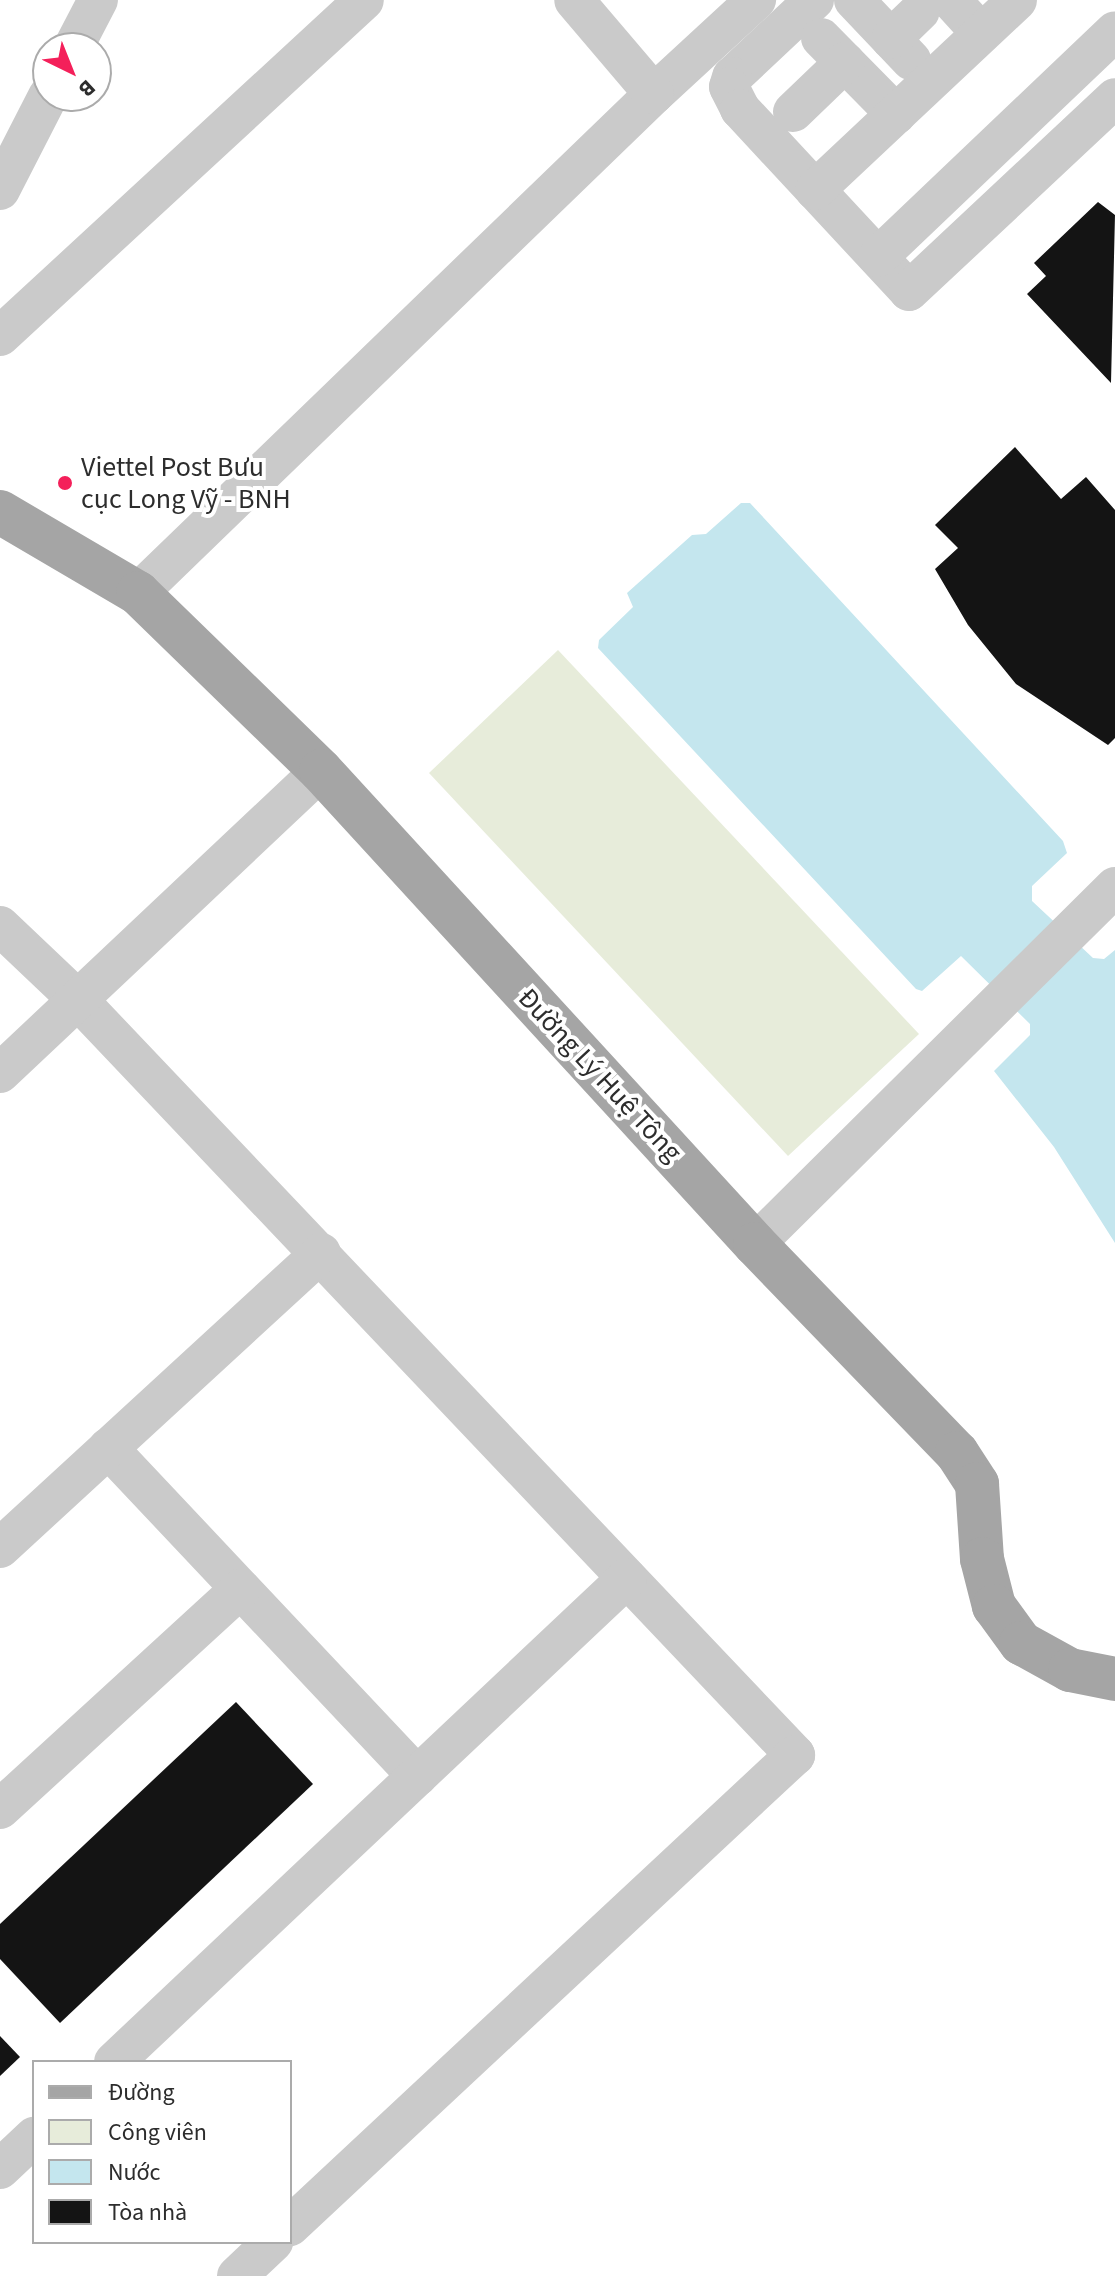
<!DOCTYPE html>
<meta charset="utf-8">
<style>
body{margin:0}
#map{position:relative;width:1115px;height:2276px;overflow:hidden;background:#fff;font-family:"Source Sans 3",sans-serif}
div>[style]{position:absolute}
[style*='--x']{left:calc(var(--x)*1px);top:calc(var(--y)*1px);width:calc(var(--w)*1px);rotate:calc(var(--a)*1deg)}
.green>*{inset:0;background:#e7ecda}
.water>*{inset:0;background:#c4e6ee}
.building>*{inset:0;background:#141414}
.minor>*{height:40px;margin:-20px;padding:0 20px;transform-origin:20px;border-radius:20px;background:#cacaca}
.major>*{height:44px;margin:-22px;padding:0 22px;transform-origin:22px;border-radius:22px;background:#a5a5a5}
.dots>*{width:22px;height:22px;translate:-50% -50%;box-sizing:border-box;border:4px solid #fff;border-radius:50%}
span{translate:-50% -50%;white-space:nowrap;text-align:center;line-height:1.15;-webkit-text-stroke:8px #fff;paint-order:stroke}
.poi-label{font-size:28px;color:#2d2d2d}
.left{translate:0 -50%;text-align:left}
.street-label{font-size:28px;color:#2d2d2d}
.legend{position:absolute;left:32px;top:2060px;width:260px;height:184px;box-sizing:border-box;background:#fff;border:2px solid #ababab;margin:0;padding:10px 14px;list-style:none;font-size:24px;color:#2d2d2d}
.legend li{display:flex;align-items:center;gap:16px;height:40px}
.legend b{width:40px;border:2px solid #ababab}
.north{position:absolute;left:32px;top:32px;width:80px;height:80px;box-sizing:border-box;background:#fff;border:2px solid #ababab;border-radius:50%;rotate:137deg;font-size:22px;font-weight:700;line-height:32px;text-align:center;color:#2d2d2d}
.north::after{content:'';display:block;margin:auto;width:28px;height:36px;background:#f4205a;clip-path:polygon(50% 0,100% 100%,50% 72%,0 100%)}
</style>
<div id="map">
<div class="green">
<i style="clip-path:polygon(558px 650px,919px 1034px,788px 1156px,429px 773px)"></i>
</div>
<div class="water">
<i style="clip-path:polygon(741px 503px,750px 503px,1063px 841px,1067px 853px,1032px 886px,1032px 901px,1093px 958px,1104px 959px,1115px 950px,1115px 1243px,1054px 1147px,994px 1071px,1030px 1035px,1030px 1024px,961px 956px,922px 991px,916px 989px,598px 648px,599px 640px,633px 607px,627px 593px,692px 535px,706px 534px)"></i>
</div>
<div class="building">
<i style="clip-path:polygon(1098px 202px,1115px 215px,1111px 383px,1027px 294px,1046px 276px,1034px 263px)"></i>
<i style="clip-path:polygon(1015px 447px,1061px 499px,1086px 477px,1115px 510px,1115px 738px,1108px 745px,1016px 684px,968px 625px,935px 569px,958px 548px,935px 525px)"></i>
<i style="clip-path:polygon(236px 1702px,313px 1784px,60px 2023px,0 1959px,0 1924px)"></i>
<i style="clip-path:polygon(0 2036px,20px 2057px,0 2076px)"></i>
</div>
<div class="minor">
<i style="--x:814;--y:0;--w:112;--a:136.8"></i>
<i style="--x:732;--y:77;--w:10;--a:107"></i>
<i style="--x:729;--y:87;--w:25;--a:63"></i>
<i style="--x:740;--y:109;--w:248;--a:47.1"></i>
<i style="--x:909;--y:291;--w:282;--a:-43.1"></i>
<i style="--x:854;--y:0;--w:83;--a:46.5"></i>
<i style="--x:951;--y:0;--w:45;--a:47.7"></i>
<i style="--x:821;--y:38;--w:107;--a:45.4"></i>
<i style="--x:891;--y:39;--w:40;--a:-44"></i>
<i style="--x:73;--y:48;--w:54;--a:-62.5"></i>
<i style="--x:654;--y:94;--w:139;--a:-42.7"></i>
<i style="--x:793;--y:112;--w:72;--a:-43.9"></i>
<i style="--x:0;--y:190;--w:106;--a:-62.9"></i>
<i style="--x:815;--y:190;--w:277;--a:-43.2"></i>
<i style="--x:878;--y:257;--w:327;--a:-43.6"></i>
<i style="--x:0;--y:336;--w:495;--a:-42.7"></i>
<i style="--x:138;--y:593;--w:718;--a:-44.04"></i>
<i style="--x:654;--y:94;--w:123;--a:-130.4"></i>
<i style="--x:0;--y:926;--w:109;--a:43.5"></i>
<i style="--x:79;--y:1001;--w:1040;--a:46.48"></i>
<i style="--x:795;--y:1755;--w:691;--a:137"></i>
<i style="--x:0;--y:1073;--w:441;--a:-43.3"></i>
<i style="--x:755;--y:1244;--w:507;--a:-44.76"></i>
<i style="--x:108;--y:1448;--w:451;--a:46.7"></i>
<i style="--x:0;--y:1548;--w:436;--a:-42.6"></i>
<i style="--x:0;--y:1809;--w:326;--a:-42.5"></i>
<i style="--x:114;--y:2062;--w:705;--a:-43.33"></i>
<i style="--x:0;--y:2169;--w:47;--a:-43.3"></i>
<i style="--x:237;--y:2276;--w:50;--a:-43.4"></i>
</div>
<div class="major">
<i style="--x:0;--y:512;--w:160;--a:30.4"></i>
<i style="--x:138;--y:593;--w:255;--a:44.2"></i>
<i style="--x:321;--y:771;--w:642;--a:47.46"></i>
<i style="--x:755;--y:1244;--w:291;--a:46"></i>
<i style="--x:957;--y:1453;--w:37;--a:57"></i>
<i style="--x:977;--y:1484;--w:75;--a:86.2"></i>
<i style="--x:982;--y:1559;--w:49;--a:75.7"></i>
<i style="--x:994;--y:1606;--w:46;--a:53.9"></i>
<i style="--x:1021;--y:1643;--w:56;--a:28.9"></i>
<i style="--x:1070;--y:1670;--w:46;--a:11.3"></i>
</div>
<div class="dots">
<i style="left:65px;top:483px;background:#f4205a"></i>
</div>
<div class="poi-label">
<span class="left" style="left:81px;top:483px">Viettel Post Bưu<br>cục Long Vỹ - BNH</span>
</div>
<div class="street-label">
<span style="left:600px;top:1075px;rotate:47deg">Đường Lý Huệ Tông</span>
</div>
<ul class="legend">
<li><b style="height:10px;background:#a5a5a5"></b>Đường</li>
<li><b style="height:22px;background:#e7ecda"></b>Công viên</li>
<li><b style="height:22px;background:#c4e6ee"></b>Nước</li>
<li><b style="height:22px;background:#141414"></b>Tòa nhà</li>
</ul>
<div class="north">B</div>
</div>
